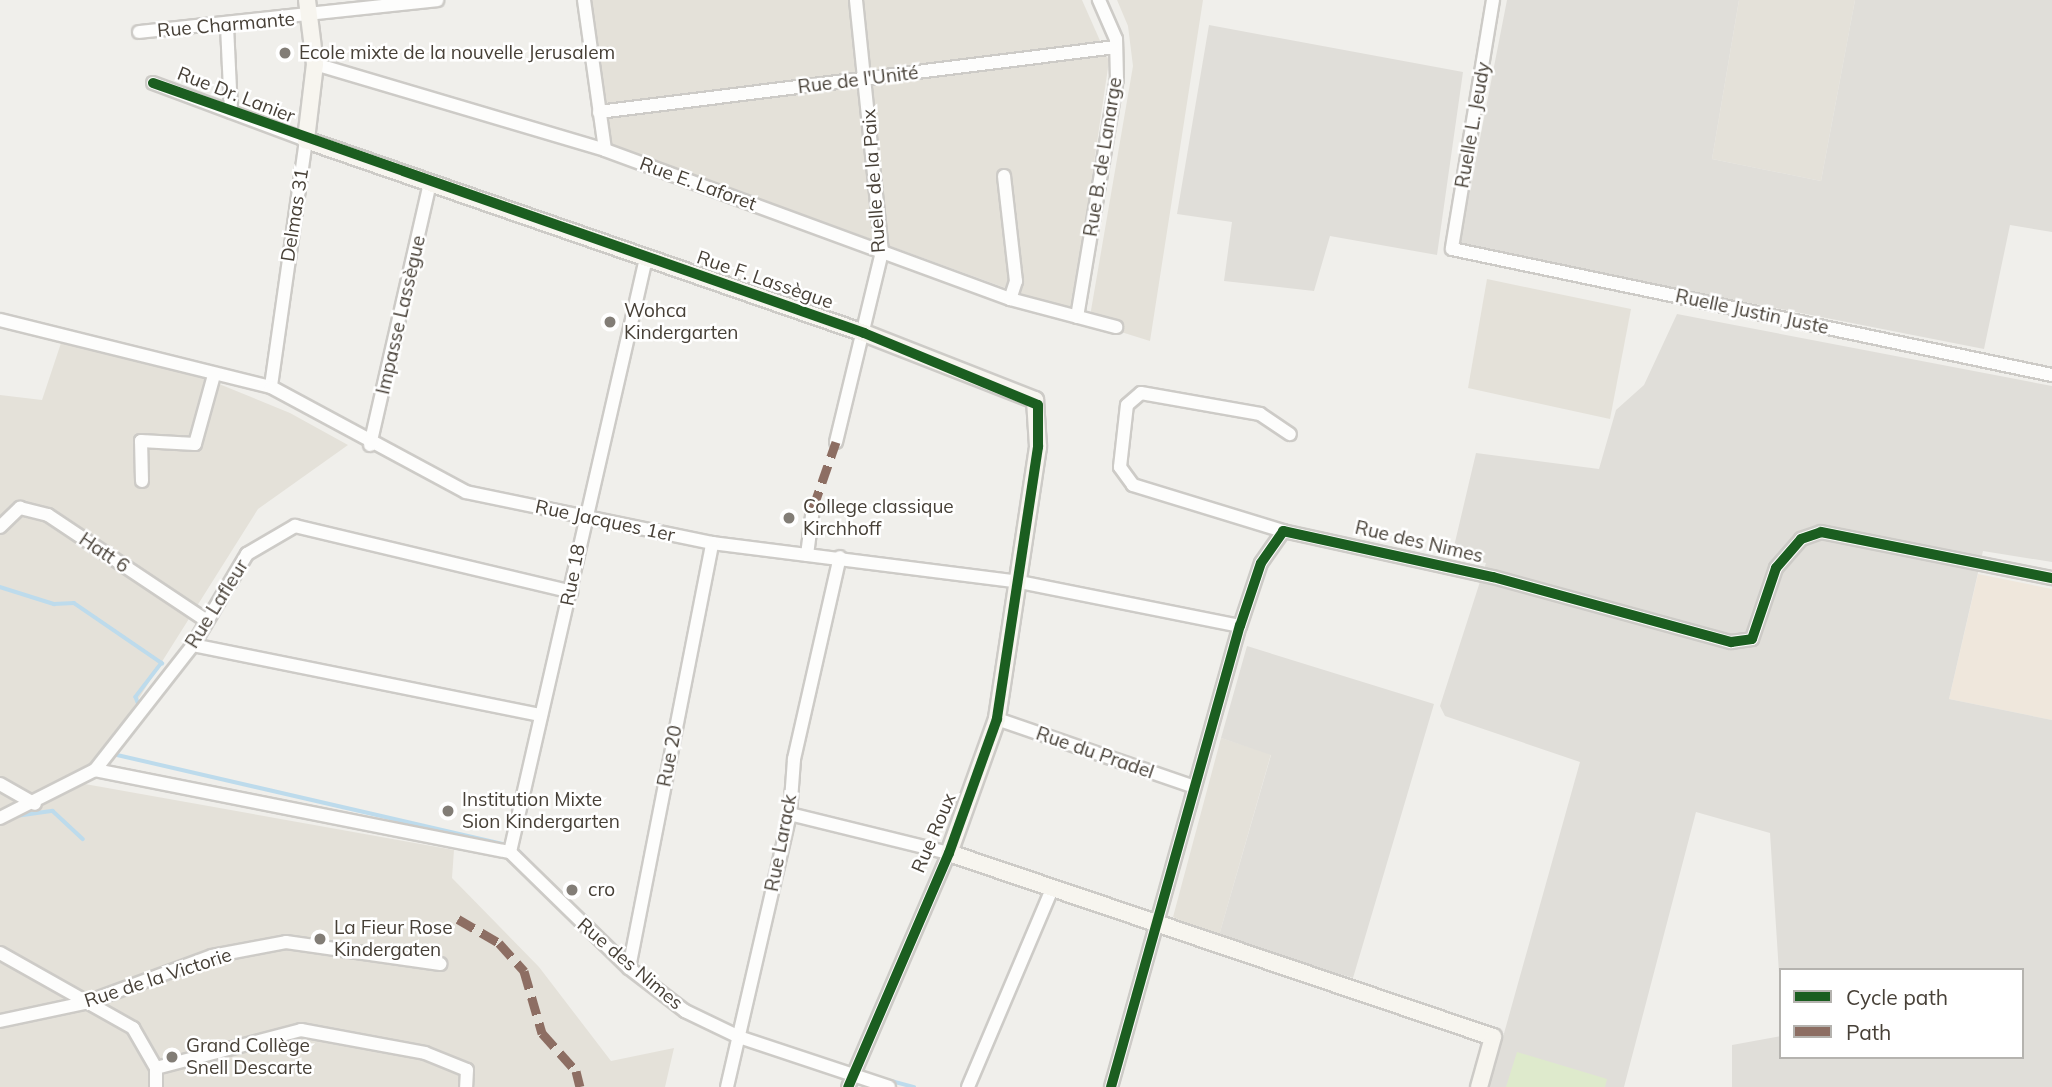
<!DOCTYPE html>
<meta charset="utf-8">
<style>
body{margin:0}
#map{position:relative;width:2052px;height:1087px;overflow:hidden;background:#f0efeb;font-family:Mulish,sans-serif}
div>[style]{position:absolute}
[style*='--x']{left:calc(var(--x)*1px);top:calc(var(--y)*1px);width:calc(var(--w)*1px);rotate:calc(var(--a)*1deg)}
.residential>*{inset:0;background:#e4e1d9}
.commercial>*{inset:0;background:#efe7dc}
.industrial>*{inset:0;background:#e0ded9}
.green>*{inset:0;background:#deeacc}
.stream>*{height:3.5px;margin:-1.75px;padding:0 1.75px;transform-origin:1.75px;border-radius:1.75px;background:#bddbec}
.roads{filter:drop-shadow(2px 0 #cdcbc7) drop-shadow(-2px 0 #cdcbc7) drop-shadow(0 2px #cdcbc7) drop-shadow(0 -2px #cdcbc7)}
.street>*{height:12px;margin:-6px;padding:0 6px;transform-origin:6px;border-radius:6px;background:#fdfdfc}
.secondary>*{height:16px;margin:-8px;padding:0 8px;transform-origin:8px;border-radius:8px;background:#f7f5ef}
.quiet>*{height:9px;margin-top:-4.5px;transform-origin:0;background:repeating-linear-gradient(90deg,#8d6e63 0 18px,transparent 0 27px)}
.cycleway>*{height:10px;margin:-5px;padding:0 5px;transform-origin:5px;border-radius:5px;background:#1b5e20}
.dots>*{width:19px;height:19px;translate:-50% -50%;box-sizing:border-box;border:4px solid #fff;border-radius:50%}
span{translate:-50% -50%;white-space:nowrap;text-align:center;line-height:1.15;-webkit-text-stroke:5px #fff;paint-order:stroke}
.street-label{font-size:19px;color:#474037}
.poi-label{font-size:19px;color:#474037}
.left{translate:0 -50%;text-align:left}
.legend{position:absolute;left:1779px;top:968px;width:245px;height:91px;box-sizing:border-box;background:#fff;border:2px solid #b5b3af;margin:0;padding:9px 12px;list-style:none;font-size:21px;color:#474037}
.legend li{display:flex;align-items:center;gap:14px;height:35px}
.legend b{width:35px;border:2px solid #b5b3af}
</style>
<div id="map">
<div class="residential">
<i style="clip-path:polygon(589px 0,1082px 0,1109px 61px,1072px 312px,612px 145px)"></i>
<i style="clip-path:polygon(1117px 0,1203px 0,1150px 341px,1089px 322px,1133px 66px,1128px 26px)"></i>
<i style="clip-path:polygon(1739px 0,1855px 0,1821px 181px,1712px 159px)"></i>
<i style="clip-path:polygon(1487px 279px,1631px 309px,1610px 419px,1468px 388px)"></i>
<i style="clip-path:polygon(62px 340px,197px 375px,290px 413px,348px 445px,258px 509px,85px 784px,454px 850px,452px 878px,539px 967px,611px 1061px,674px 1048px,665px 1087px,0 1087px,0 395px,42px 400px)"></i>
<i style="clip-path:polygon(1221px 738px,1271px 754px,1218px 939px,1173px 917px)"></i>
</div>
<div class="commercial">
<i style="clip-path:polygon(1978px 574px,2052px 589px,2052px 720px,1949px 699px)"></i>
</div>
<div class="industrial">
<i style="clip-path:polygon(1507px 0,1739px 0,1712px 159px,1821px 181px,1855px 0,2052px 0,2052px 232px,2010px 225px,1984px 349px,1459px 246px)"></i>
<i style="clip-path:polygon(1209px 25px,1463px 72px,1437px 255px,1330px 236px,1314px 291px,1224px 281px,1232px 222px,1177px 214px)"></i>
<i style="clip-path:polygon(1677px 314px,2052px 386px,2052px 562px,1983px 551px,1949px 699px,2052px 720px,2052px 1087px,1732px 1087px,1732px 1045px,1781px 1036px,1781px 1057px,2022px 1057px,2022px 970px,1781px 970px,1781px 1004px,1770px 833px,1696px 812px,1624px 1087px,1489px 1087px,1580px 762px,1445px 716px,1440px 706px,1486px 563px,1452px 555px,1476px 453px,1599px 469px,1616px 410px,1644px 385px)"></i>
<i style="clip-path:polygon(1247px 646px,1434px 704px,1353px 978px,1218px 939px,1271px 755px,1221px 738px)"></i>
</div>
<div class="green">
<i style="clip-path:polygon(1517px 1052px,1607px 1079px,1605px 1087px,1506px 1087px)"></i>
</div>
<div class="stream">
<i style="--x:0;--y:587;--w:57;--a:17.5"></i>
<i style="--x:54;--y:604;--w:20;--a:-3"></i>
<i style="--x:74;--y:603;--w:107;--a:34.3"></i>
<i style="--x:162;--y:663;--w:43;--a:127.4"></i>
<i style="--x:136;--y:697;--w:12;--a:70"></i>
<i style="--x:113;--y:754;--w:404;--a:13"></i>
<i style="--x:16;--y:816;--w:37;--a:-8"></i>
<i style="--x:53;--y:811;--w:41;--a:43"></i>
<i style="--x:515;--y:847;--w:30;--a:46"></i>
<i style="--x:858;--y:1072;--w:58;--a:15"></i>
</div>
<div class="roads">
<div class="street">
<i style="--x:584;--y:0;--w:151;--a:82"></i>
<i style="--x:1493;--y:0;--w:252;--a:99.4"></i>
<i style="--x:1452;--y:249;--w:613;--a:11.86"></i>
<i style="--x:227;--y:26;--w:86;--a:87.3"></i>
<i style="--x:139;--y:32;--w:300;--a:-6.1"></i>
<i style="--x:315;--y:64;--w:302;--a:16.5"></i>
<i style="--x:605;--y:150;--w:432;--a:20.2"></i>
<i style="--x:1010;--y:299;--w:110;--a:14.8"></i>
<i style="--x:153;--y:83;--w:163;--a:20.4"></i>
<i style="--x:306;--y:140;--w:249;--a:98.1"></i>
<i style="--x:599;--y:112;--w:521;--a:-7.17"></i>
<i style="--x:1004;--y:176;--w:106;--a:83.5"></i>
<i style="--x:1016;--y:281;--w:19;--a:108"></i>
<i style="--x:1077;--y:317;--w:241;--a:-80.5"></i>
<i style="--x:1117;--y:79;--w:40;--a:-91.4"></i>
<i style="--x:1116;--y:39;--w:43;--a:-113.6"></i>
<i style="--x:0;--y:320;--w:279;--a:13.9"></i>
<i style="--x:271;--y:387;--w:221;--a:28.3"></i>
<i style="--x:466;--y:492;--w:251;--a:11.7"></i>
<i style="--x:712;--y:543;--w:310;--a:7.2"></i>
<i style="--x:1020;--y:582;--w:224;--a:11.3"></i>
<i style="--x:836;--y:442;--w:195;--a:-76.4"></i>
<i style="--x:882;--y:252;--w:253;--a:-95.9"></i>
<i style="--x:370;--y:445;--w:268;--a:-77.1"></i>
<i style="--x:142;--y:481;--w:40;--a:-91.4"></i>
<i style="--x:141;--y:441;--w:54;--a:3.2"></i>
<i style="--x:195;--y:444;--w:72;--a:-74.6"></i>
<i style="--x:0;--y:527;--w:28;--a:-44"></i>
<i style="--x:20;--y:508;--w:29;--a:14"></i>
<i style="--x:48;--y:515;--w:191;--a:33.7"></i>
<i style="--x:1283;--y:531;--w:157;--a:-163"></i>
<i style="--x:1133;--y:485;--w:22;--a:-126"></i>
<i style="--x:1120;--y:467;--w:62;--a:-83.6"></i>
<i style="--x:1127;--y:405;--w:18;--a:-41"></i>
<i style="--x:1141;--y:393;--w:121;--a:10"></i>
<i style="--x:1260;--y:414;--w:36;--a:34"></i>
<i style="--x:807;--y:555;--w:47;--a:-82.7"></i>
<i style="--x:193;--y:645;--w:355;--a:11.4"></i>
<i style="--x:997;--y:719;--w:208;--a:19"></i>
<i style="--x:95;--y:770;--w:423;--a:11.2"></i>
<i style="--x:0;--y:784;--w:40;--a:29.7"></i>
<i style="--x:790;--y:814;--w:164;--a:13.8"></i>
<i style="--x:949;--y:853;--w:255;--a:113.3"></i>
<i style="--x:0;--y:818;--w:106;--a:-26.8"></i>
<i style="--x:95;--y:770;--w:159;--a:-51.9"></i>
<i style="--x:193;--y:645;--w:106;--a:-59.3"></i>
<i style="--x:247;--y:554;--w:56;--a:-30.3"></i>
<i style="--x:295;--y:526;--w:284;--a:13.4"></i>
<i style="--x:510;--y:852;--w:609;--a:-77.1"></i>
<i style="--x:510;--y:852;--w:166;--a:44.3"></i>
<i style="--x:629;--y:968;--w:71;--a:37.5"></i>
<i style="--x:685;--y:1011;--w:60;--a:25.7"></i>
<i style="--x:739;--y:1037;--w:158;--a:18.4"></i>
<i style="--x:0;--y:953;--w:153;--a:29.4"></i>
<i style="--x:133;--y:1028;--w:46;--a:60.1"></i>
<i style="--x:156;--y:1068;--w:19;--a:90"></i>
<i style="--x:629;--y:968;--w:433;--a:-78.9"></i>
<i style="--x:0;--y:1021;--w:87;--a:-12"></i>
<i style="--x:85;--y:1003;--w:135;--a:-20.3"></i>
<i style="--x:212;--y:956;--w:75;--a:-10.7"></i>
<i style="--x:286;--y:942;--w:156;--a:8.1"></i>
<i style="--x:156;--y:1068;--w:150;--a:-14.7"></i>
<i style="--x:301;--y:1030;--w:126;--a:10.5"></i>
<i style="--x:425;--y:1053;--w:45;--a:22"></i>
<i style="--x:467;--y:1070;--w:17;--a:93"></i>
<i style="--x:727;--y:1087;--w:280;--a:-77"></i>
<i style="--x:790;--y:814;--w:55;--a:-85.8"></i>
<i style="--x:794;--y:759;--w:207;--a:-77.2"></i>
<i style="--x:968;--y:1087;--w:213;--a:-67"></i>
<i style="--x:1111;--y:1087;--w:479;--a:-74.4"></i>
<i style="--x:1240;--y:626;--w:66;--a:-71.6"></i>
<i style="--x:1261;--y:563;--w:39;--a:-55"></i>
<i style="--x:1283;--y:531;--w:215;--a:12.4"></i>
<i style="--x:1493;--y:577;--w:247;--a:15.3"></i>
<i style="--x:1731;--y:642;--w:21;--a:-8"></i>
<i style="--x:1752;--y:639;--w:75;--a:-71.3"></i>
<i style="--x:1776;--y:568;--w:38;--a:-49"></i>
<i style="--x:1801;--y:539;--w:21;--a:-19"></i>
<i style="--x:1821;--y:532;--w:236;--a:11.3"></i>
</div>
<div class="secondary">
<i style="--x:307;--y:0;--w:64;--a:82.9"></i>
<i style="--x:315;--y:64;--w:77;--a:96.8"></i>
<i style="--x:306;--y:140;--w:590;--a:19.08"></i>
<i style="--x:864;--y:333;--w:184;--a:21.4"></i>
<i style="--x:1035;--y:400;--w:47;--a:86.3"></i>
<i style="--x:1038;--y:447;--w:275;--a:98.6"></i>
<i style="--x:997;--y:719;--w:142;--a:109.7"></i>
<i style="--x:949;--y:853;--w:574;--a:18.69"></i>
<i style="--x:1493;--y:1037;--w:52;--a:105.6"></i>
</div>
</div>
<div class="quiet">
<i style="--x:813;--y:508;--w:70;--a:-70.8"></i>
<i style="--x:458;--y:919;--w:48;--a:30.3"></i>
<i style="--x:499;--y:943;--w:38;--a:48"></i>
<i style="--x:524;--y:971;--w:65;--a:73.8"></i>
<i style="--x:542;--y:1033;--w:51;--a:48.2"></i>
<i style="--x:576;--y:1071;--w:16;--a:76"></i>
</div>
<div class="cycleway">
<i style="--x:153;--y:83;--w:754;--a:19.37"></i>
<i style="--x:864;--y:333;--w:188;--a:22.5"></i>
<i style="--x:1038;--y:405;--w:42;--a:90"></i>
<i style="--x:1038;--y:447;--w:275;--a:98.6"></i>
<i style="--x:997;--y:719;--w:142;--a:109.7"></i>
<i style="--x:949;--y:853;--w:255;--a:113.3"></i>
<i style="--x:1111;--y:1087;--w:479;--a:-74.4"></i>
<i style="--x:1240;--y:626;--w:66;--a:-71.6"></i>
<i style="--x:1261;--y:563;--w:39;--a:-55"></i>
<i style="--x:1283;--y:531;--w:215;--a:12.4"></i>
<i style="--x:1493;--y:577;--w:247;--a:15.3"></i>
<i style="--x:1731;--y:642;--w:21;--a:-8"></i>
<i style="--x:1752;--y:639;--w:75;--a:-71.3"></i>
<i style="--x:1776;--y:568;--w:38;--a:-49"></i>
<i style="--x:1801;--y:539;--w:21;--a:-19"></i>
<i style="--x:1821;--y:532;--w:236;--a:11.3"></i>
</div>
<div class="dots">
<i style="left:285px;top:53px;background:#827d76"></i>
<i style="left:610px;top:322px;background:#827d76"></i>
<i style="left:789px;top:518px;background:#827d76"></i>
<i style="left:448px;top:811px;background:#827d76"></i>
<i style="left:572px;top:890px;background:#827d76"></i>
<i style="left:320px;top:939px;background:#827d76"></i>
<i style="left:172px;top:1057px;background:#827d76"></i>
</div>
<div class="street-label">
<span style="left:226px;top:25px;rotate:-5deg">Rue Charmante</span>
<span style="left:858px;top:80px;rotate:-7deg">Rue de l'Unité</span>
<span style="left:236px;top:95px;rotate:21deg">Rue Dr. Lanier</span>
<span style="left:1473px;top:125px;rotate:-80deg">Ruelle L. Jeudy</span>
<span style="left:1103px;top:157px;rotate:-81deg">Rue B. de Lanarge</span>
<span style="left:874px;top:181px;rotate:-94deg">Ruelle de la Paix</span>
<span style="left:698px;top:184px;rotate:20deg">Rue E. Laforet</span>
<span style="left:295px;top:215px;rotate:-81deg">Delmas 31</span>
<span style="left:765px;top:280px;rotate:19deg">Rue F. Lassègue</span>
<span style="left:1752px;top:312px;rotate:12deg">Ruelle Justin Juste</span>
<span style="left:401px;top:315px;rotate:-77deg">Impasse Lassègue</span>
<span style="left:605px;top:521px;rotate:12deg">Rue Jacques 1er</span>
<span style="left:1419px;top:542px;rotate:13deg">Rue des Nimes</span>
<span style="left:104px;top:553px;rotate:34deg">Hatt 6</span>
<span style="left:573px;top:575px;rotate:-79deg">Rue 18</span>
<span style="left:217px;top:604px;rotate:-58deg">Rue Lafleur</span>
<span style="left:1095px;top:753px;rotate:19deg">Rue du Pradel</span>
<span style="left:670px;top:756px;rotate:-79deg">Rue 20</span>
<span style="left:934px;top:833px;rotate:-67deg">Rue Roux</span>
<span style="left:781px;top:843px;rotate:-79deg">Rue Larack</span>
<span style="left:630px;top:964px;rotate:40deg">Rue des Nimes</span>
<span style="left:158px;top:978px;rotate:-18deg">Rue de la Victorie</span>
</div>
<div class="poi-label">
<span class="left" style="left:299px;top:53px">Ecole mixte de la nouvelle Jerusalem</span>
<span class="left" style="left:624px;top:322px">Wohca<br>Kindergarten</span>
<span class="left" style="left:803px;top:518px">College classique<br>Kirchhoff</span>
<span class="left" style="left:462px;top:811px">Institution Mixte<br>Sion Kindergarten</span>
<span class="left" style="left:588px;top:890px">cro</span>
<span class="left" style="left:334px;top:939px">La Fieur Rose<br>Kindergaten</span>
<span class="left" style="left:186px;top:1057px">Grand Collège<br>Snell Descarte</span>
</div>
<ul class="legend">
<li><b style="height:9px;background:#1b5e20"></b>Cycle path</li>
<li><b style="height:9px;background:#8d6e63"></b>Path</li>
</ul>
</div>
